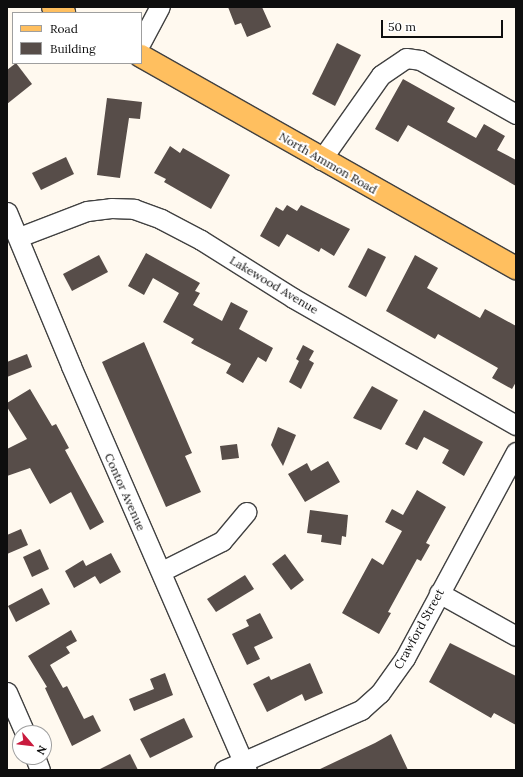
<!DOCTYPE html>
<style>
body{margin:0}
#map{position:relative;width:523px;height:777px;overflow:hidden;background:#fff9ef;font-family:Lora,serif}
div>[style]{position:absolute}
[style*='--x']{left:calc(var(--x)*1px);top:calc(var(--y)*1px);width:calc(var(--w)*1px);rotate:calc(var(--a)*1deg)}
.building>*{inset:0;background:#574d49}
.roads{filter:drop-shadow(1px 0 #414141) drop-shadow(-1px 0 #414141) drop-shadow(0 1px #414141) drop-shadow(0 -1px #414141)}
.minor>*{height:19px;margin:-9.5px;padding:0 9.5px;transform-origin:9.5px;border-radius:9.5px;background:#fff}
.major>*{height:22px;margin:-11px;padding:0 11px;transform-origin:11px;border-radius:11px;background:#ffbf5f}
span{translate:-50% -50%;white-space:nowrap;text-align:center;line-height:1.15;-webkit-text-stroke:4px #fff;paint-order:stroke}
.street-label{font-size:12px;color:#0e0e0e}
.frame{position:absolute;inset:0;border:8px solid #0e0e0e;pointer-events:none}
.legend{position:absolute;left:12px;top:12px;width:130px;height:52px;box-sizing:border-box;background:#fff;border:1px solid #9f9f9f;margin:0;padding:5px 7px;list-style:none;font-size:12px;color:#0e0e0e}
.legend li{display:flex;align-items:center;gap:8px;height:20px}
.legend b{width:20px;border:1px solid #9f9f9f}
.north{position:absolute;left:12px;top:725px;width:40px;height:40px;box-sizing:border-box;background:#fff;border:1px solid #9f9f9f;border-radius:50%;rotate:118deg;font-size:11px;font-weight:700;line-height:16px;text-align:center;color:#0e0e0e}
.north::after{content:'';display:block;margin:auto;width:14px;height:18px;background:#c91b3e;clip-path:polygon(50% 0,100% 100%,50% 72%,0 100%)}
.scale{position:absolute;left:381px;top:20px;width:122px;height:18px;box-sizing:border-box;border:2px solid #0e0e0e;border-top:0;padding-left:5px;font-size:12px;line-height:14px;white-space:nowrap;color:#0e0e0e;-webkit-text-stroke:3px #fff;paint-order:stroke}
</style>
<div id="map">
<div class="building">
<i style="clip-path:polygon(228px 7px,262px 7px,271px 27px,247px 37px,241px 23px,235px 25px)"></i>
<i style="clip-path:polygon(337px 43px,361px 55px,335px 106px,312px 94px)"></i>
<i style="clip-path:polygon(16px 63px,32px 84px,7px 104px,7px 70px)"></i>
<i style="clip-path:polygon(403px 79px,455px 108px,447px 122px,476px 138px,484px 124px,505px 136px,497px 150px,516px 160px,516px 186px,408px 125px,398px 142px,375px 129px)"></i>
<i style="clip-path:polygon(107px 98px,142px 102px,140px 119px,129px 118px,120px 178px,97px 175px)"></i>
<i style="clip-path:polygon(170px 146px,180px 153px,183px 148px,230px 175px,211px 209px,164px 182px,166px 179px,154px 173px)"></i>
<i style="clip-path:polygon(66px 157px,74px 174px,41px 190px,32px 173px)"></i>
<i style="clip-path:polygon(287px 205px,297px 211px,301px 205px,350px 229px,334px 256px,321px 248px,319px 252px,287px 234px,279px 247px,260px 236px,276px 207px,283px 211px)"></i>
<i style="clip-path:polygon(368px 248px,386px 257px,366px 297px,348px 287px)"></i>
<i style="clip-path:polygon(146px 253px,200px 283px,195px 291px,200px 293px,193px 305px,222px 321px,231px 302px,248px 311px,239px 329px,273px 348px,266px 362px,258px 357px,243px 383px,226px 373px,231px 364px,191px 343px,194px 339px,163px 322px,179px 293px,153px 278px,144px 295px,128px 286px)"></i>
<i style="clip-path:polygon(99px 255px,108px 272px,72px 291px,63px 274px)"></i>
<i style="clip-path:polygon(415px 255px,438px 268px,427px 288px,480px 318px,485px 309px,516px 326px,516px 382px,512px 389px,492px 378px,498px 368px,438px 334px,435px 339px,386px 311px)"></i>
<i style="clip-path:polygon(144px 342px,192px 453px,185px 456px,201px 492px,166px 507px,102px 362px)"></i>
<i style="clip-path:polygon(303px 345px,314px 351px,309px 360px,314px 363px,301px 389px,289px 382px,299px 361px,296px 359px)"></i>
<i style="clip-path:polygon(27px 354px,32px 367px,7px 377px,7px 362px)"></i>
<i style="clip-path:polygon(372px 386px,398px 400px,381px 430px,353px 418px)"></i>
<i style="clip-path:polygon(30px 389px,52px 426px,56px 424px,69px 448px,65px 450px,104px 522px,90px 530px,71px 492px,50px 504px,30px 468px,7px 476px,7px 449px,27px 439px,7px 407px,7px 403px)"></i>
<i style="clip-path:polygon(424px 410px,483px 442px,464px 476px,442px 463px,449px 450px,424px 437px,417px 450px,405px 444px)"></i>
<i style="clip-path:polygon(278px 427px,296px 435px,283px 466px,271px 445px)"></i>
<i style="clip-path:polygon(237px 444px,239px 458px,222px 460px,220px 446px)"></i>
<i style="clip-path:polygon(328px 461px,340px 482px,305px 502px,288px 474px,307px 463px,311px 471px)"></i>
<i style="clip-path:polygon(417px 490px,446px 507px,426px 543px,430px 545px,421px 561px,417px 559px,388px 612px,391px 613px,379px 634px,342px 613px,372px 558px,383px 565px,402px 531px,385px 522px,392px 509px,403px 515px)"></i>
<i style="clip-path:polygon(310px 510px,348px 515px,346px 537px,342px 536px,341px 545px,321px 542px,322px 535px,307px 533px)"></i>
<i style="clip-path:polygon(21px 529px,28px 545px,7px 554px,7px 535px)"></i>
<i style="clip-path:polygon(40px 549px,49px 569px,32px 577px,23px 557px)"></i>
<i style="clip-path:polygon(111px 553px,121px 572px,100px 584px,95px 576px,74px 588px,65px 571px,83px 560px,86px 566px)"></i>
<i style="clip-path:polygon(285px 554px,304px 580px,291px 590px,272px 564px)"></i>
<i style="clip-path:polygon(245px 575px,254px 589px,216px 612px,207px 599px)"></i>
<i style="clip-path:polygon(42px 588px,50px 604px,16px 622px,8px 606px)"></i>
<i style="clip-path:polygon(260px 613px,273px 638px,254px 647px,260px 659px,247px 665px,232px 634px,249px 626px,246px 620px)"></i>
<i style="clip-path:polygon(71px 630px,77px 641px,66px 647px,70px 653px,50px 665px,63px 688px,67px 686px,84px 719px,93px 715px,101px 731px,72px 746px,45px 688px,47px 687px,28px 656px)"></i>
<i style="clip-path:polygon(450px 643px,516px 676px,516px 725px,494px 713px,491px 718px,429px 682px)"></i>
<i style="clip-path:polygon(310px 663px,323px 693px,305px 701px,302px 694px,267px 712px,253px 684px,269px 676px,271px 680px)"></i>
<i style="clip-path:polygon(165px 673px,173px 695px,134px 711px,129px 699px,154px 689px,150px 679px)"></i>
<i style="clip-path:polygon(184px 718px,193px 737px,150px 758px,140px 739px)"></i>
<i style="clip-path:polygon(391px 734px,408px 770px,318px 770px,375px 743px)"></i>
<i style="clip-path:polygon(130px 754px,138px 770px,98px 770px)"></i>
</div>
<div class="roads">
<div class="minor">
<i style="--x:141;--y:42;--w:40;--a:-62"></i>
<i style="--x:321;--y:160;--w:104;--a:-54.8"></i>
<i style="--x:381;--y:75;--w:30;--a:-34"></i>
<i style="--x:406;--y:58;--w:14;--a:8"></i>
<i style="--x:420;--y:60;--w:110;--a:29.4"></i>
<i style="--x:7;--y:212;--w:167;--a:67.4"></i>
<i style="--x:71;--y:366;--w:441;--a:66.5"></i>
<i style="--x:19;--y:237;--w:73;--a:-20.9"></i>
<i style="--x:87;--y:211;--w:24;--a:-7"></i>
<i style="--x:111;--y:208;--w:23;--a:2"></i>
<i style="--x:134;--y:209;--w:29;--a:20"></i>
<i style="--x:161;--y:219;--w:45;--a:27.7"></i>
<i style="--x:201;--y:240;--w:109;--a:32.2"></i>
<i style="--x:293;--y:298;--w:257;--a:29.7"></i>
<i style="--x:162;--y:571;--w:67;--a:-26.6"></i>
<i style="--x:222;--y:541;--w:38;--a:-50"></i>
<i style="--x:439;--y:593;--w:88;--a:29.2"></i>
<i style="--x:7;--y:692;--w:45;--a:66.3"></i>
<i style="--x:35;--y:757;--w:14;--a:69"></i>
<i style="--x:224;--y:770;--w:150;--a:-23.7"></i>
<i style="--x:361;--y:710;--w:25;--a:-42"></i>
<i style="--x:380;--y:693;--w:43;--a:-54.5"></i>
<i style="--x:405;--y:658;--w:234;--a:-61.7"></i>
</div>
<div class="major">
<i style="--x:53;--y:7;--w:13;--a:29"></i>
<i style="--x:141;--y:56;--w:431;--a:29.5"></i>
</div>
</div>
<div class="street-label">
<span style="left:328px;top:163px;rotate:30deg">North Ammon Road</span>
<span style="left:274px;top:285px;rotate:31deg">Lakewood Avenue</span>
<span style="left:125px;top:492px;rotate:66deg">Contor Avenue</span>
<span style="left:419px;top:629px;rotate:-61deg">Crawford Street</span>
</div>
<div class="frame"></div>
<ul class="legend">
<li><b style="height:5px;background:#ffbf5f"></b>Road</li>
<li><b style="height:11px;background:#574d49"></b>Building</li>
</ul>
<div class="north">N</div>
<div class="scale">50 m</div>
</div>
